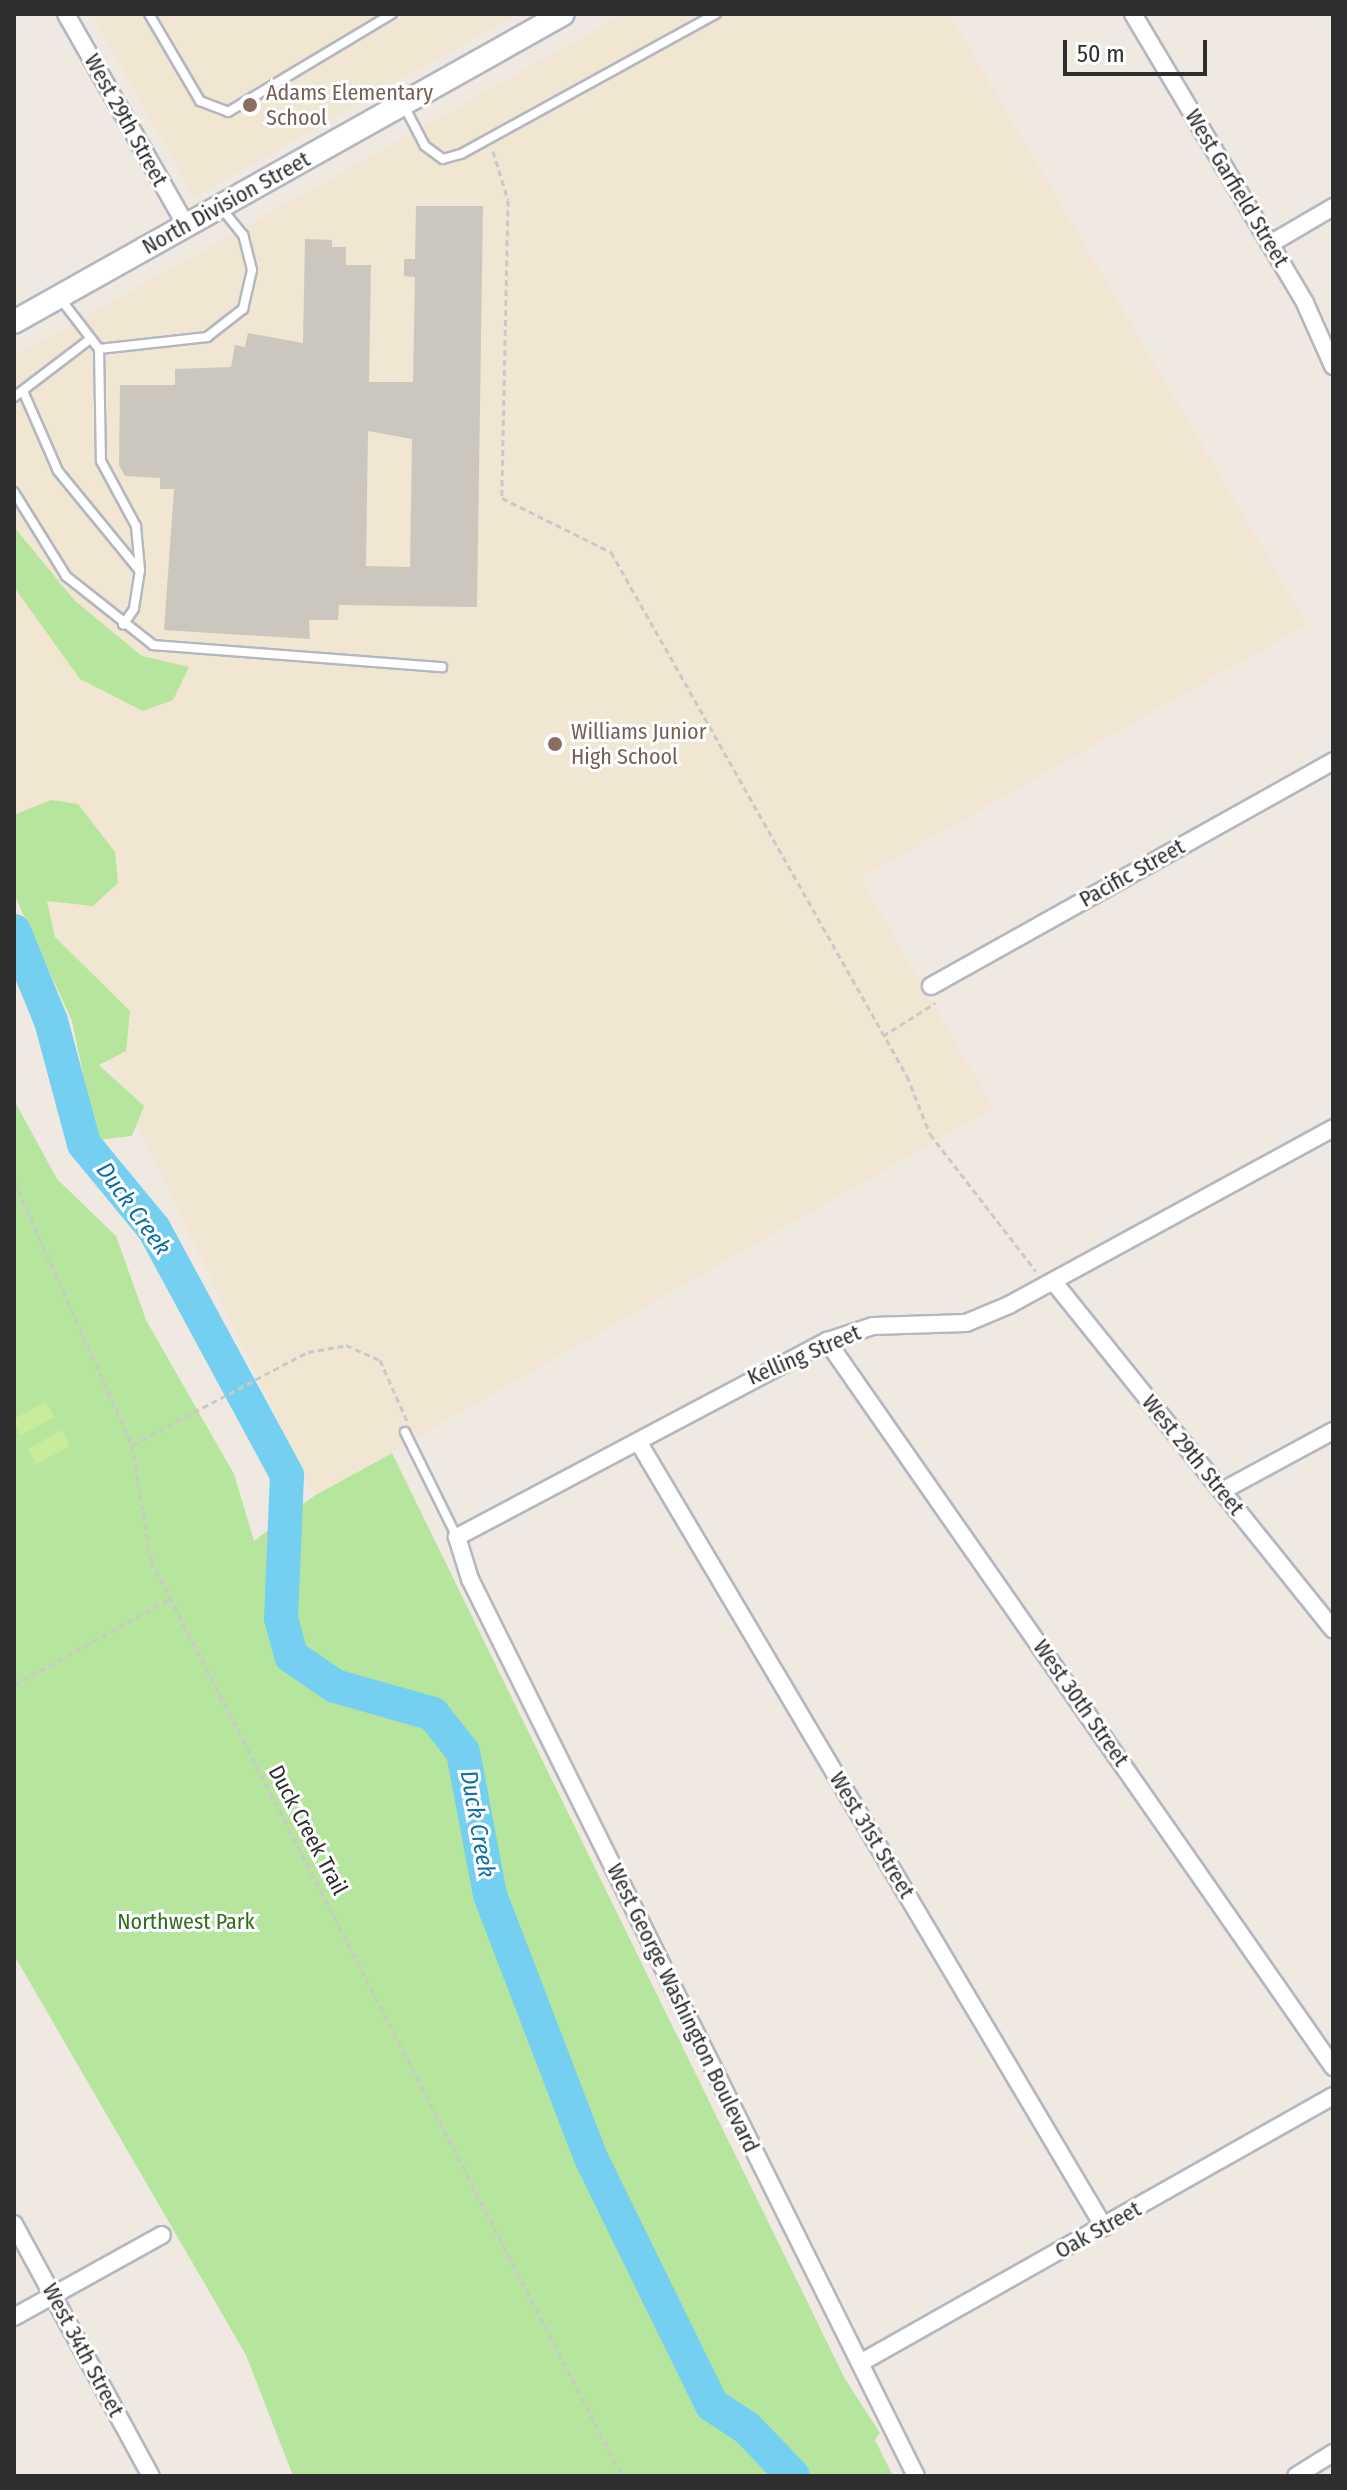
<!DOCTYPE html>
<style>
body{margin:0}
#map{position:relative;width:1347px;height:2490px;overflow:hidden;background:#efe9e1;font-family:"Fira Sans Condensed",sans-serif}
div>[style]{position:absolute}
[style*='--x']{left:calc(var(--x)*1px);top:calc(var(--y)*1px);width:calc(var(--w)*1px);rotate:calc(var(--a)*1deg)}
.education>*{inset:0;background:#f0e6d1}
.green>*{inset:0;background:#b6e59e}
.pitch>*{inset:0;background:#c9ec9a}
.river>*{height:34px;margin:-17px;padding:0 17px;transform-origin:17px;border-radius:17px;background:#75cff0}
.building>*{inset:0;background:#cbc7bf}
.path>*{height:3px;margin-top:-1.5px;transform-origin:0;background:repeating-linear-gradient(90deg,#c9c9c9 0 6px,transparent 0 10px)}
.roads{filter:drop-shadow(2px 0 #b4b7c1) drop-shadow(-2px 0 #b4b7c1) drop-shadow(0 2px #b4b7c1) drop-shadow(0 -2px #b4b7c1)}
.lane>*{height:8px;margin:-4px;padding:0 4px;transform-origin:4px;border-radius:4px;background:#fff}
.street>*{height:16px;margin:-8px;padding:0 8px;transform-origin:8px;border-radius:8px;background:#fff}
.secondary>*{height:22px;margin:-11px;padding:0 11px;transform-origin:11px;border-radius:11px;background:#fff}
.dots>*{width:22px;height:22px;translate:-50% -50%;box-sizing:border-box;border:4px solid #fff;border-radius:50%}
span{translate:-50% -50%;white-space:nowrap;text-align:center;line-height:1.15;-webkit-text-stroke:6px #fff;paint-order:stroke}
.education-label{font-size:22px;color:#785e54}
.left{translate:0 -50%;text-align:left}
.street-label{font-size:22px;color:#2e2e2e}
.park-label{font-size:22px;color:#2c6e1b}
.water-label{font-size:24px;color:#0d6fa3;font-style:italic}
.frame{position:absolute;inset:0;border:16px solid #2e2e2e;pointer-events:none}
.scale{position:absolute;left:1063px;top:40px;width:144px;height:36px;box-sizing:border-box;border:4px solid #2e2e2e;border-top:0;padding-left:10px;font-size:24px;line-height:28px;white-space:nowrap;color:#2e2e2e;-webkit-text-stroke:6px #fff;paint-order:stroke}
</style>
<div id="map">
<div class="education">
<i style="clip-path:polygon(92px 14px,517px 14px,194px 197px)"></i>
<i style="clip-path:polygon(624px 14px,949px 14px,1307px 624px,860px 878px,993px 1108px,314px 1496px,14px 864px,14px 357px)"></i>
</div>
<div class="green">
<i style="clip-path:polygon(14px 527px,75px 601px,142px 656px,189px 667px,173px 700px,143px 711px,80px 679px,14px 587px)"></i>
<i style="clip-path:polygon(51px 800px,78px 804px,115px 852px,118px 883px,93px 906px,47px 901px,55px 937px,130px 1011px,126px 1051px,99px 1065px,144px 1106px,132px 1136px,97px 1140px,72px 1021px,14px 894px,14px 815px)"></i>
<i style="clip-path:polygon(14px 1100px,57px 1179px,116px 1236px,146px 1320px,234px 1474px,254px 1541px,314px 1496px,392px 1453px,845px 2379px,880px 2433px,875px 2440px,893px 2476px,293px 2476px,246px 2355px,14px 1955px)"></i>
</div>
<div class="pitch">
<i style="clip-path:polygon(46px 1402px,54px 1417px,20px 1436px,14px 1419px)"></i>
<i style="clip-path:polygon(62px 1430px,70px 1446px,36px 1464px,28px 1449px)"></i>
</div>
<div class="river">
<i style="--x:14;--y:931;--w:97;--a:67.7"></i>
<i style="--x:51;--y:1021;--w:127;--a:75"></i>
<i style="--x:84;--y:1144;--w:110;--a:50.5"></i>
<i style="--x:154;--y:1229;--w:280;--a:61.6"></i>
<i style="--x:287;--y:1475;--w:143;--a:92.4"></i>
<i style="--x:281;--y:1618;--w:39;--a:75"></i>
<i style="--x:291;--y:1656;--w:53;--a:34.3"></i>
<i style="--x:335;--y:1686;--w:102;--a:15.9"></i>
<i style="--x:433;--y:1714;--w:48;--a:51.7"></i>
<i style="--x:463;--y:1752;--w:146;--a:79.3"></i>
<i style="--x:490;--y:1895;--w:280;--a:69"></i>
<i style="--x:590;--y:2156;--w:277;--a:63.9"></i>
<i style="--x:712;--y:2405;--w:42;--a:33.3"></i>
<i style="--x:747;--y:2428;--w:66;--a:46.2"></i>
</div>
<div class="building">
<i style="clip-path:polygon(evenodd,416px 206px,483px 206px,477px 607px,339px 605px,338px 620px,309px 620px,310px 639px,164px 630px,174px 489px,160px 489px,160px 478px,125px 476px,119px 465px,120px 385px,175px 385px,175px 369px,231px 367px,235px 345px,245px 347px,248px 333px,303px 343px,305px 239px,332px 240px,332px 247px,346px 247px,346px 265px,371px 265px,369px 382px,413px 382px,415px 277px,404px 276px,404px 259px,415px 259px,416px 206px,368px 431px,412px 439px,410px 567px,366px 566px,368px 431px)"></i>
</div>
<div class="path">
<i style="--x:493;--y:151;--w:51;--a:73"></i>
<i style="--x:508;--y:200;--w:298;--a:91.2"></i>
<i style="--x:502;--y:498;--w:122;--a:26.4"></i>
<i style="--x:611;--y:552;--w:602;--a:60.54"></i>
<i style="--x:907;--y:1076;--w:62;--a:68.4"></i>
<i style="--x:930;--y:1134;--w:173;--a:52.3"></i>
<i style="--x:883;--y:1036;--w:62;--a:-32.4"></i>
<i style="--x:14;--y:1181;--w:289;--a:65.9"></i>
<i style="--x:132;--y:1445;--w:118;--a:80.7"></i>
<i style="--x:151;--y:1561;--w:1029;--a:62.76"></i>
<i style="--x:132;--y:1445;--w:199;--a:-27.9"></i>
<i style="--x:308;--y:1352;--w:39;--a:-10"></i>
<i style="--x:346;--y:1345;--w:37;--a:24"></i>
<i style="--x:380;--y:1360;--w:67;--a:66.1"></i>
<i style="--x:14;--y:1685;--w:177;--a:-29"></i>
</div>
<div class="roads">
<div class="lane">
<i style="--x:149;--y:14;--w:101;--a:59.6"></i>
<i style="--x:200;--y:101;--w:30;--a:21"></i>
<i style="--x:228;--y:112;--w:191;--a:-30.9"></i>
<i style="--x:403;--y:104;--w:47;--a:62.4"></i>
<i style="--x:425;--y:146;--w:22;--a:36"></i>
<i style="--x:443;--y:159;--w:19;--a:-16"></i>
<i style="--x:461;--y:154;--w:291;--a:-28.8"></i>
<i style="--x:59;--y:297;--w:66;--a:52.4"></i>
<i style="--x:99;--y:349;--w:112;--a:89"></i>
<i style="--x:101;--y:461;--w:74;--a:61.7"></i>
<i style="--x:136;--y:526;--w:44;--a:84.8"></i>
<i style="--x:140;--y:570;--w:39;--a:99"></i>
<i style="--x:134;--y:609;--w:19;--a:125"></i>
<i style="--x:99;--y:349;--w:109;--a:-6.3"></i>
<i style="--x:207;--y:337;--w:46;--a:-37.9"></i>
<i style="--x:243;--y:309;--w:40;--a:-77"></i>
<i style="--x:252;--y:270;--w:36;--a:-104"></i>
<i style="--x:243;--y:235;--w:35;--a:-129"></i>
<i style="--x:23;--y:391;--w:87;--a:66.4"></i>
<i style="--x:58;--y:471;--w:128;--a:50.7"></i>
<i style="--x:14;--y:397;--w:96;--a:-37.3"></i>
<i style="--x:14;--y:492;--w:99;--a:58.2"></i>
<i style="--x:66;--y:576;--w:111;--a:38.4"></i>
<i style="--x:153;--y:645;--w:290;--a:4.4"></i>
<i style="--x:405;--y:1432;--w:117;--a:63.7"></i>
</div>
<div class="street">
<i style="--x:66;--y:14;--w:243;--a:60.4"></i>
<i style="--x:1133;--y:14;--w:336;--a:59.2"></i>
<i style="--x:1305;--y:303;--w:69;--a:66"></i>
<i style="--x:1270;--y:244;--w:73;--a:-30.4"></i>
<i style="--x:931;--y:986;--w:461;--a:-29.2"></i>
<i style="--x:1053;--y:1281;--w:447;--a:51.2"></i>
<i style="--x:827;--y:1341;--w:885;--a:55.12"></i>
<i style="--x:639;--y:1443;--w:912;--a:59.33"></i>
<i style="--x:1222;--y:1491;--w:126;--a:-28.4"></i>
<i style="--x:14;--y:2224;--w:287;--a:61.5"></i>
<i style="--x:14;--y:2317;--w:169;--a:-29"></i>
<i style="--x:862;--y:2362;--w:541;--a:-29.46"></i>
<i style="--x:916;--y:2476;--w:1002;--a:-116.44"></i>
<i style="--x:470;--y:1579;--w:44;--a:-107.2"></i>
<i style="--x:457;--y:1537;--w:419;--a:-27.9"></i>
<i style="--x:827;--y:1341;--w:48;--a:-18.1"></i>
<i style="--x:873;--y:1326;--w:93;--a:-1.8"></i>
<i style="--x:966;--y:1323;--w:47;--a:-22.7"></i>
<i style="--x:1009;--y:1305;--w:369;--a:-28.6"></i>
<i style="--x:1296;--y:2476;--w:44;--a:-31.9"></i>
</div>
<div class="secondary">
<i style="--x:14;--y:322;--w:629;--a:-29.29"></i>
</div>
</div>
<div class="dots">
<i style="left:250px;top:105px;background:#8d6e63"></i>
<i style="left:555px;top:744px;background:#8d6e63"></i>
</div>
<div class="education-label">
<span class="left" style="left:266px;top:105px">Adams Elementary<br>School</span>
<span class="left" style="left:571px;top:744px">Williams Junior<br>High School</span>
</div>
<div class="street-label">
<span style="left:126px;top:120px;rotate:61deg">West 29th Street</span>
<span style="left:1237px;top:188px;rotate:59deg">West Garfield Street</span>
<span style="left:226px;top:203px;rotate:-29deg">North Division Street</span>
<span style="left:1132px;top:873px;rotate:-29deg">Pacific Street</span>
<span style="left:804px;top:1355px;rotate:-23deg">Kelling Street</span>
<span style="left:1193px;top:1455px;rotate:51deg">West 29th Street</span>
<span style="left:1081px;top:1703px;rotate:55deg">West 30th Street</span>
<span style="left:308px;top:1830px;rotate:62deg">Duck Creek Trail</span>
<span style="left:872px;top:1835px;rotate:59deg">West 31st Street</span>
<span style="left:683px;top:2008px;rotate:64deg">West George Washington Boulevard</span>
<span style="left:1098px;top:2230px;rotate:-29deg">Oak Street</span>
<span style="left:83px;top:2350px;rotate:62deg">West 34th Street</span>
</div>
<div class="park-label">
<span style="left:186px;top:1922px">Northwest Park</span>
</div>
<div class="water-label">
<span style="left:133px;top:1209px;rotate:54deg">Duck Creek</span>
<span style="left:477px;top:1824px;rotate:80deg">Duck Creek</span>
</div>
<div class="frame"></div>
<div class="scale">50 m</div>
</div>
